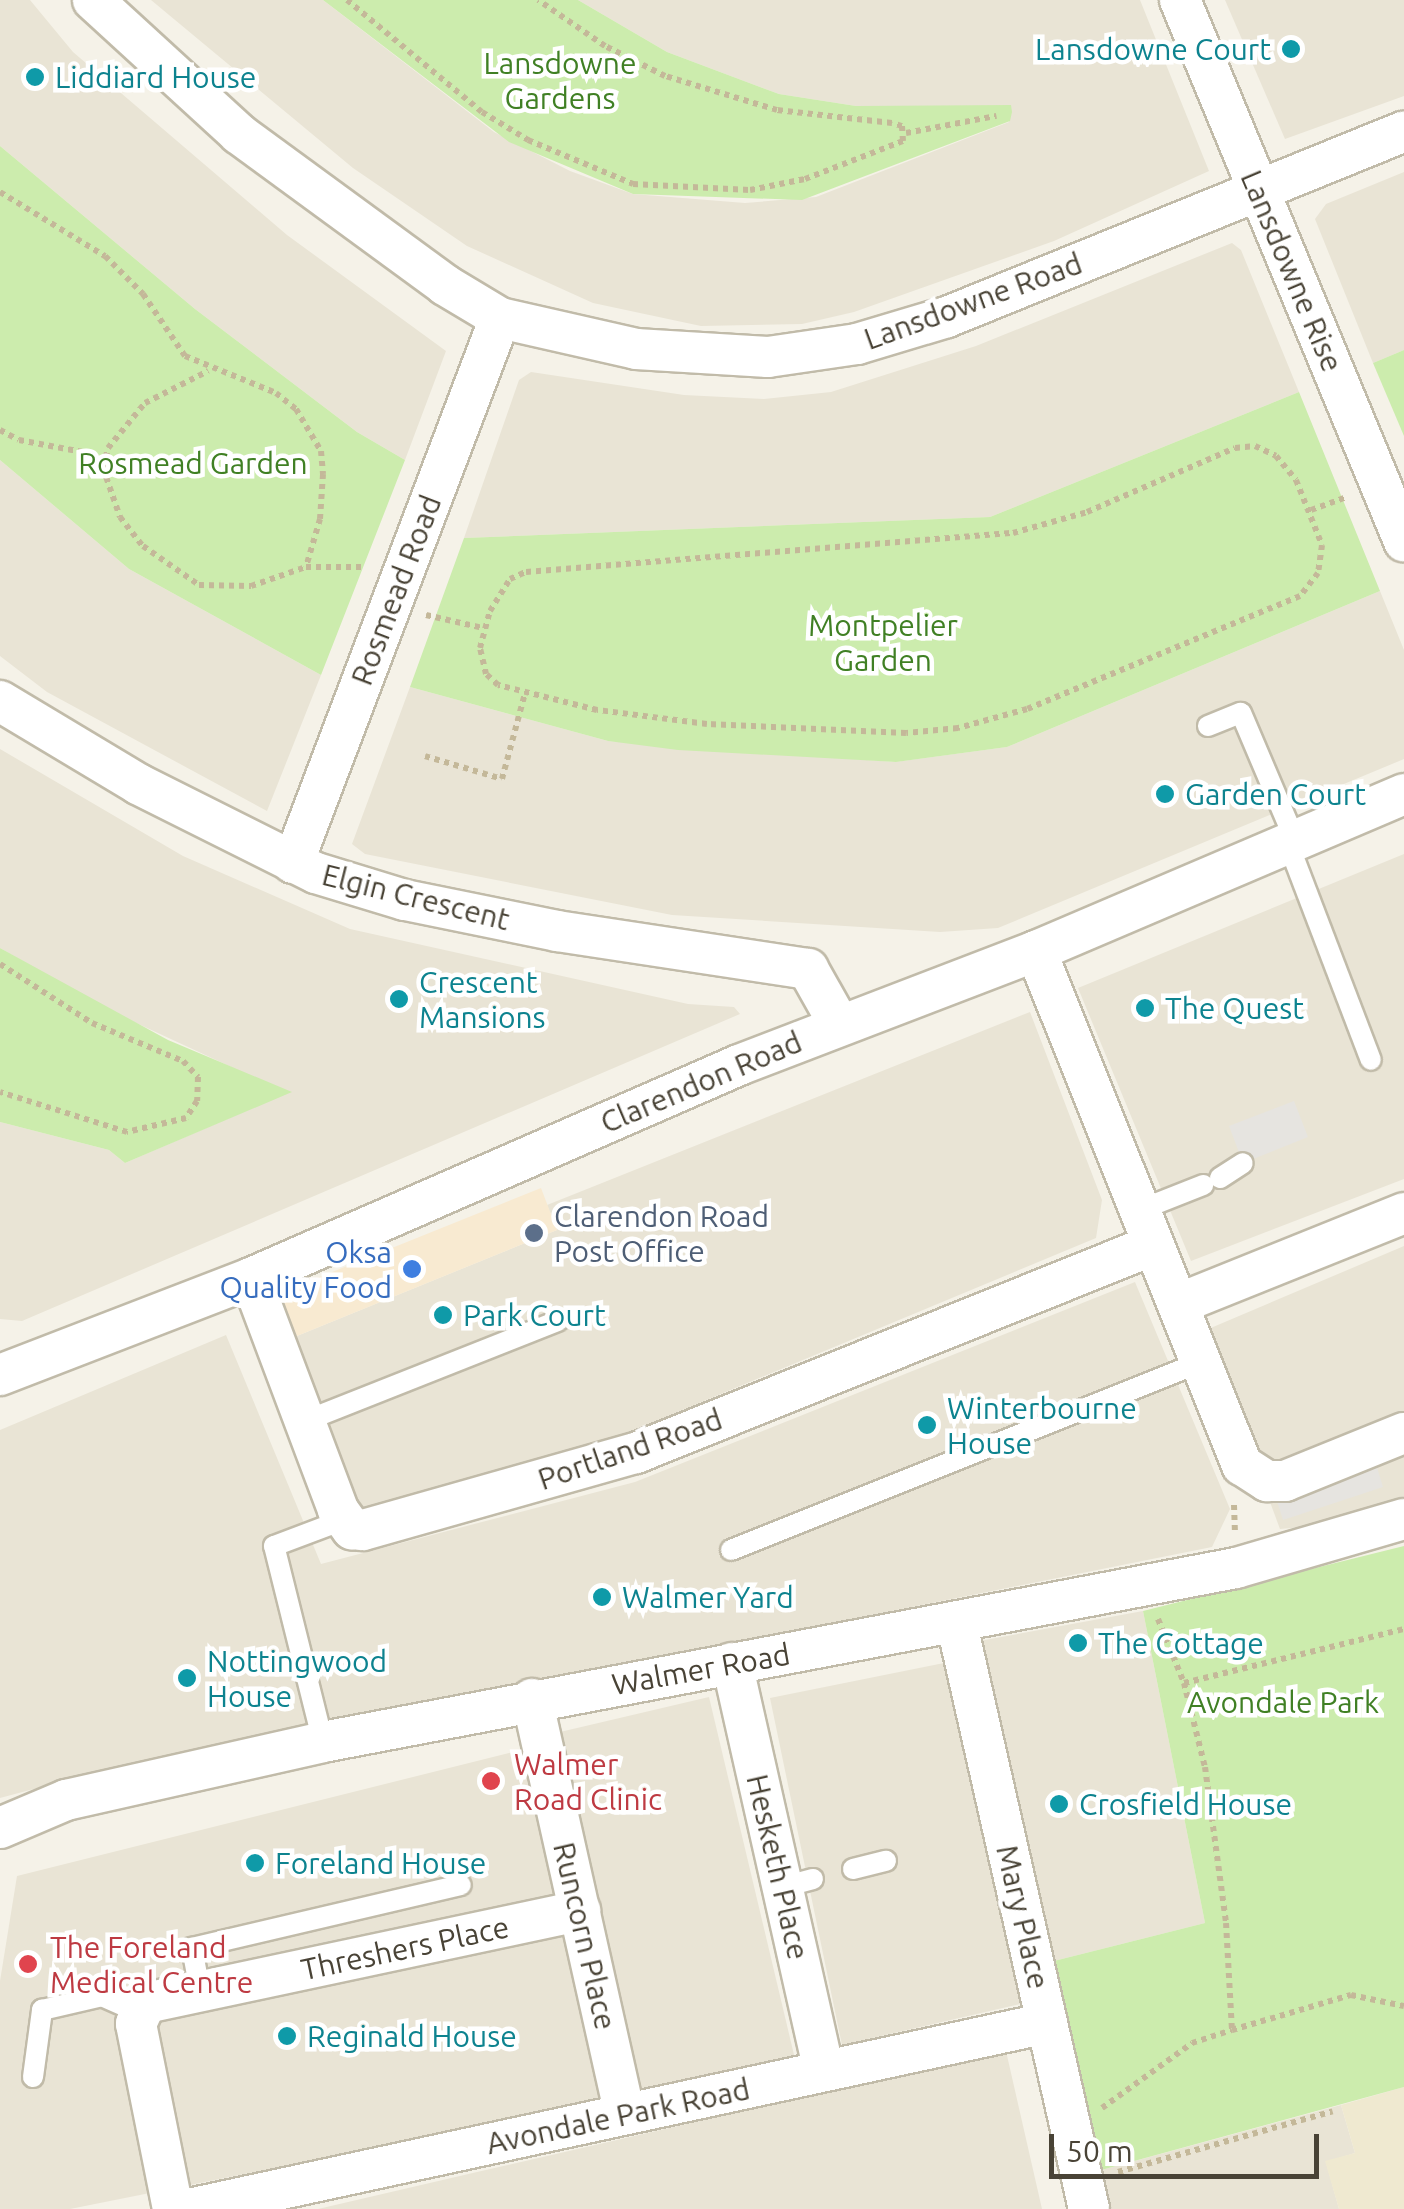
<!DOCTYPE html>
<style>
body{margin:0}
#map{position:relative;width:1404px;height:2209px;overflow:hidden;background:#f5f2e8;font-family:Ubuntu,sans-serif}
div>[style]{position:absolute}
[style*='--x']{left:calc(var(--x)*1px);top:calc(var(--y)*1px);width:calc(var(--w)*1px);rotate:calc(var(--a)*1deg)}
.residential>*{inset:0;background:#e9e4d5}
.commercial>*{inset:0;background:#f8ead1}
.education>*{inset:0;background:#efe9d0}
.green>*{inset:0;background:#ccecad}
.parking>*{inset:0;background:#e6e4e0}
.path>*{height:6px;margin-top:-3px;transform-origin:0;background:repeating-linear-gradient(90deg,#c4b899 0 5px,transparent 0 10px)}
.roads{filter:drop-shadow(2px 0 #c1bba9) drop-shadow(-2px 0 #c1bba9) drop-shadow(0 2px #c1bba9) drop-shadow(0 -2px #c1bba9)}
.lane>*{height:20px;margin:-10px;padding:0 10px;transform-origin:10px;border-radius:10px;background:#fff}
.street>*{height:40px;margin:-20px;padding:0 20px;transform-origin:20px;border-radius:20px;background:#fff}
.dots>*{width:28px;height:28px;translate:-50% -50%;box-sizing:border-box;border:5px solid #fff;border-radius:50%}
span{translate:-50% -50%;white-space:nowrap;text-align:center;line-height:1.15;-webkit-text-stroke:9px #fff;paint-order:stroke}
.culture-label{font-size:30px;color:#0d838f}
.right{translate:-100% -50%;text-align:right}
.left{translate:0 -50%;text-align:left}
.park-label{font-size:30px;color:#408024}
.street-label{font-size:30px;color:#494336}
.service-label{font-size:30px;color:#4e5e75}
.shop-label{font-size:30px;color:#366cbe}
.health-label{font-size:30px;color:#be3a42}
.scale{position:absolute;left:1049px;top:2134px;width:270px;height:45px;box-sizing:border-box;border:5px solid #494336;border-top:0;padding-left:12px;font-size:30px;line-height:35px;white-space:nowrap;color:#494336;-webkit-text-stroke:8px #fff;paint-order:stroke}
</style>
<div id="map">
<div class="residential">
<i style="clip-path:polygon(0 0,30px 0,73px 52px,287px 235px,446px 351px,405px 460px,357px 432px,195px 309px,0 146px)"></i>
<i style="clip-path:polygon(151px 0,323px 0,494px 132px,570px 171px,633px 194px,745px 203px,816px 197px,1009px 122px,1007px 112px,856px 106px,779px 94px,667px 52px,578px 0,1140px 0,1209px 171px,1054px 241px,854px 312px,802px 324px,701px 326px,593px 303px,467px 246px,353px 168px)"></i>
<i style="clip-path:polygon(1225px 0,1404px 0,1404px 96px,1285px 139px)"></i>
<i style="clip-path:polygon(1404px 172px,1404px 350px,1373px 363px,1315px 219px,1326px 204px)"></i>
<i style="clip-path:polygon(1232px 243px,1241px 250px,1299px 392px,990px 517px,464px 538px,519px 380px,531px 372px,684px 395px,764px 399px,831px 392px,976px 346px)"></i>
<i style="clip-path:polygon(0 460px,129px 569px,321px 675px,267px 811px,47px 692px,0 656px)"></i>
<i style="clip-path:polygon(1380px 591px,1404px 650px,1404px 759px,998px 928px,940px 932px,672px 915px,365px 854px,352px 844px,410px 687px,608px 741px,895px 762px,1007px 747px)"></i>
<i style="clip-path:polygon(0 749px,183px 856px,350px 929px,688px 1004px,734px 1007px,740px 1014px,22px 1321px,0 1319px,0 1122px,109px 1150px,125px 1163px,287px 1093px,104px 1008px,0 948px)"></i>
<i style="clip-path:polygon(1404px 854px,1404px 1179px,1191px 1261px,1078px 988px)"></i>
<i style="clip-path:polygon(1030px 1012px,1102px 1200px,1096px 1238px,620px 1436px,354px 1510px,292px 1338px,557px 1230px,547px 1205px)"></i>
<i style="clip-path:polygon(1404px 1246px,1404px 1496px,1325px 1525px,1280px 1529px,1206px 1330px)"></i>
<i style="clip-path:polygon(1135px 1282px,1230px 1509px,1212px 1547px,131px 1763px,0 1798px,0 1430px,226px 1335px,321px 1564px,635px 1482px)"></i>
<i style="clip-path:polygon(1143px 1611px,1205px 1923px,1046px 1963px,974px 1642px)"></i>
<i style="clip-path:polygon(944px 1663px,1020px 2004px,842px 2045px,770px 1698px)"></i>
<i style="clip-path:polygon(709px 1697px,795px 2059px,638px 2095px,560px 1732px)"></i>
<i style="clip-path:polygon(525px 1749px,610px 2101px,70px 2209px,0 2209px,0 1981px,17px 1876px)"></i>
<i style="clip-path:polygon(1006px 2051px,1042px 2209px,318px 2209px,477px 2172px)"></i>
<i style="clip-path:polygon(1341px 2105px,1355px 2153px,1326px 2162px,1339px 2209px,1104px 2209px,1094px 2172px)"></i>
</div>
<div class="commercial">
<i style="clip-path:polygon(541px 1188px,557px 1230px,292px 1338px,275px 1295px)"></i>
</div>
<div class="education">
<i style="clip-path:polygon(1404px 2087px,1404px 2209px,1339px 2209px,1325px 2161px,1355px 2153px,1341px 2105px)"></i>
</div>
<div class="green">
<i style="clip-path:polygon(323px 0,578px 0,667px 52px,779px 94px,856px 106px,1011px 105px,1012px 112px,1010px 121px,802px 200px,633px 194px,509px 142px)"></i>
<i style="clip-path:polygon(0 146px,195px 309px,357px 432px,405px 460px,321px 675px,129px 569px,0 460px)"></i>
<i style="clip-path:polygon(1404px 350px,1404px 436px,1373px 363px)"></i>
<i style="clip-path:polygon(1299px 392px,1380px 591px,1007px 747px,896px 762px,678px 750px,608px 741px,410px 687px,464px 538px,990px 517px)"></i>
<i style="clip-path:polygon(0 948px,168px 1040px,292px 1092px,125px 1163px,109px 1150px,0 1122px)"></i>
<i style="clip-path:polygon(1404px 1546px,1404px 2087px,1094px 2172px,1046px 1963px,1205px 1923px,1143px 1611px)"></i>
</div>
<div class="parking">
<i style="clip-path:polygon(1294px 1101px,1308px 1137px,1243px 1163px,1229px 1126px)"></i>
<i style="clip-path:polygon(1376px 1464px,1383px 1487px,1283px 1520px,1276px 1498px)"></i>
</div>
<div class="path">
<i style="--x:347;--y:0;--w:175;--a:39.7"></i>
<i style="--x:482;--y:112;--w:54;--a:31.3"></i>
<i style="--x:528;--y:140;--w:114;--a:22.7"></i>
<i style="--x:633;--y:184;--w:117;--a:2.9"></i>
<i style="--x:750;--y:190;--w:56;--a:-11.3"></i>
<i style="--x:805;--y:179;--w:105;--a:-21.2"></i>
<i style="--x:903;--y:141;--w:15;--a:-94"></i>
<i style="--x:902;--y:126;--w:10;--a:-163"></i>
<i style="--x:892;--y:123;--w:116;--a:-173.6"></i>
<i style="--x:777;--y:110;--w:117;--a:-163.1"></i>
<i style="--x:665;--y:76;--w:67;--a:-153.4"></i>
<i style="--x:605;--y:46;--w:81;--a:-145.5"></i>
<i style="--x:906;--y:133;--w:92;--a:-10.7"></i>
<i style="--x:0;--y:192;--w:123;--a:31.4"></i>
<i style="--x:105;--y:256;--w:54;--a:45"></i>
<i style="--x:143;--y:294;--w:75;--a:55.9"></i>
<i style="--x:185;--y:356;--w:98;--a:22.1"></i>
<i style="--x:276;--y:393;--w:26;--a:39"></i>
<i style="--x:296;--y:409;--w:49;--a:59.2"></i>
<i style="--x:321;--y:451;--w:23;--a:85"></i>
<i style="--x:323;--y:474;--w:45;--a:93.8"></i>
<i style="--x:320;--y:519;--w:50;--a:106.3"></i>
<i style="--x:0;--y:430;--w:21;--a:28"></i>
<i style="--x:19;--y:440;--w:70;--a:10.7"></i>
<i style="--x:88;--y:453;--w:21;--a:45"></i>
<i style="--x:103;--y:468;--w:52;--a:70.9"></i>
<i style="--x:120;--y:517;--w:37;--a:52"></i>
<i style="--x:143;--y:546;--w:68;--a:34.9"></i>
<i style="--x:199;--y:585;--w:52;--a:1.1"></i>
<i style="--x:251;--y:586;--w:58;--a:-19.1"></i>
<i style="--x:306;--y:567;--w:59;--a:0"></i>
<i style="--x:1255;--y:446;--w:23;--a:25"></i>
<i style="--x:1276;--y:456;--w:31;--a:50"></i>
<i style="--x:1296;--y:480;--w:70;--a:68.2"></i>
<i style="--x:1322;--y:545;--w:28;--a:98"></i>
<i style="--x:1318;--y:573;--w:29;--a:128"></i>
<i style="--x:1300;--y:596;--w:295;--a:157.5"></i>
<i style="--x:1027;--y:709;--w:72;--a:164.6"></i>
<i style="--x:958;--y:728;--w:52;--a:174.5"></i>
<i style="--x:906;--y:733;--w:199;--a:-177.4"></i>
<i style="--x:707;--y:724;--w:111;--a:-172.7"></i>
<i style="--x:597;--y:710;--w:102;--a:-165.8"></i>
<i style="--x:498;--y:685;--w:16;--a:-137"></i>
<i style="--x:486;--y:674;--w:27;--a:-103"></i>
<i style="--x:480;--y:648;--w:38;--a:-75"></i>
<i style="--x:490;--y:611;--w:38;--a:-58"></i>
<i style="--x:510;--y:579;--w:17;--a:-24"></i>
<i style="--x:526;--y:572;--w:489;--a:-4.6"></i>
<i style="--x:1013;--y:533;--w:77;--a:-15.8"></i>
<i style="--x:1087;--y:512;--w:161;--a:-23.4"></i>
<i style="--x:1235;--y:448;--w:20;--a:-6"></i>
<i style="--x:103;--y:467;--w:20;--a:-75"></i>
<i style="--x:108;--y:448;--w:58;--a:-50.6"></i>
<i style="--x:145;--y:403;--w:71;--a:-26.9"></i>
<i style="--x:1311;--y:510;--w:38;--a:-20"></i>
<i style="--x:426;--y:615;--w:58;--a:12.8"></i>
<i style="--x:425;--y:756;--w:80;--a:16.6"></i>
<i style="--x:502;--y:779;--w:89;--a:-75"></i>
<i style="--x:0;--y:964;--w:109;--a:32.7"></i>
<i style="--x:92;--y:1023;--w:99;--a:22.7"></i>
<i style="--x:183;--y:1061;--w:22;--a:47"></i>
<i style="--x:198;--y:1077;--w:24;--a:92"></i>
<i style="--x:197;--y:1101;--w:20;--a:123"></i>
<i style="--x:186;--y:1118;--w:61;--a:166.7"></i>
<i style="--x:127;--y:1132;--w:133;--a:-162.5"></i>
<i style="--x:1234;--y:1505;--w:28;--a:88"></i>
<i style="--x:1158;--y:1619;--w:69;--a:67.9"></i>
<i style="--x:1184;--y:1683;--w:87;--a:76"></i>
<i style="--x:1205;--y:1767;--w:157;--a:82.3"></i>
<i style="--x:1226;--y:1923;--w:107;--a:86.8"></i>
<i style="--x:1232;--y:2030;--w:124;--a:-16.4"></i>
<i style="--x:1351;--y:1995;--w:54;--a:11.7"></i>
<i style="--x:1184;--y:1683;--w:227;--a:-13.8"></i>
<i style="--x:1102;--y:2108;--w:111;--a:-35.8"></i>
<i style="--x:1192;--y:2043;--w:42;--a:-18"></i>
<i style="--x:1118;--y:2172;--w:223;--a:-15.8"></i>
</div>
<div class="roads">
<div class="lane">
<i style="--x:1208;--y:726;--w:35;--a:-22"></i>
<i style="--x:1241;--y:713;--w:138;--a:67"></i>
<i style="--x:1288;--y:843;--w:232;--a:69.1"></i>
<i style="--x:1220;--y:1178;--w:27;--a:-33"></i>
<i style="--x:1140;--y:1210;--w:68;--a:-21.6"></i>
<i style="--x:305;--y:1421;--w:272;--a:-21.6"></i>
<i style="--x:731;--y:1550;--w:506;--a:-21.8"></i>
<i style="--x:323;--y:1742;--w:202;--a:-104"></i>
<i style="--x:274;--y:1546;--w:74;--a:-20.6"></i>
<i style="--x:853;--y:1869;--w:34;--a:-14"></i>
<i style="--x:783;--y:1887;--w:31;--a:-15"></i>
<i style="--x:200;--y:1991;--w:44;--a:-100.5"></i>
<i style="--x:192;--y:1948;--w:276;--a:-13.2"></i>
<i style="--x:33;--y:2077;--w:68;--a:-82.3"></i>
<i style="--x:42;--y:2010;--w:62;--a:-13.1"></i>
<i style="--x:102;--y:1996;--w:39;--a:24"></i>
</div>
<div class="street">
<i style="--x:93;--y:0;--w:198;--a:42.5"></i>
<i style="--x:239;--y:134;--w:255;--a:36.2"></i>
<i style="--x:445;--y:285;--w:64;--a:31"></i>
<i style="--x:500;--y:318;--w:139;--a:12.8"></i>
<i style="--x:636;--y:349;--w:132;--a:3.5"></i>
<i style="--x:768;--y:357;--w:90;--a:-8.3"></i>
<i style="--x:857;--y:344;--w:94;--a:-16.7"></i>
<i style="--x:947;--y:317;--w:493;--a:-22.1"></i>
<i style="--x:1180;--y:0;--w:586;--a:67.51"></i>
<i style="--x:0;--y:701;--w:161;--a:31"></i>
<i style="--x:138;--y:784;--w:199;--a:26.6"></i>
<i style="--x:316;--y:873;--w:93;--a:16.9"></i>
<i style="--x:405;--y:900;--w:155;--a:11.5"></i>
<i style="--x:557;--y:931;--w:254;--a:8.6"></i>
<i style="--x:808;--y:969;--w:63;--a:60.6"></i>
<i style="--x:293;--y:863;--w:583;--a:-69.2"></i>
<i style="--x:1036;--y:951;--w:554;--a:68.16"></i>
<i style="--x:1242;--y:1465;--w:30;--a:33"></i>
<i style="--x:1267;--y:1481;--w:18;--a:0"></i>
<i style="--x:1285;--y:1481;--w:128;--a:-22"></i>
<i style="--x:251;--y:1278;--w:248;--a:69.4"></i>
<i style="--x:338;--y:1510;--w:24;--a:54"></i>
<i style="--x:352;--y:1529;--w:11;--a:5"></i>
<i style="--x:363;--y:1530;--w:284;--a:-15.8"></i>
<i style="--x:636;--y:1453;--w:557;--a:-21.92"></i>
<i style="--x:1178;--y:1304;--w:244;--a:-21.9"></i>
<i style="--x:0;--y:1375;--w:269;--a:-21.1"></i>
<i style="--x:251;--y:1278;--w:532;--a:-23.58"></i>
<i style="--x:739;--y:1065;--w:318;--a:-21"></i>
<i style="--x:1036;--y:951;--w:400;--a:-23.1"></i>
<i style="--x:957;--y:1625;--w:599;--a:77.26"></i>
<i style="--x:732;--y:1663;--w:418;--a:77.3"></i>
<i style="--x:532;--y:1699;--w:425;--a:77.4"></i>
<i style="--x:0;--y:1828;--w:72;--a:-23"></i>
<i style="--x:66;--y:1800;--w:263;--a:-12.7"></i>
<i style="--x:323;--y:1742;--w:929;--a:-10.79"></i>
<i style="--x:1236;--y:1568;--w:175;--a:-16.3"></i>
<i style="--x:173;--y:2209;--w:189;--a:-101.3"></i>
<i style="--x:136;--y:2024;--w:23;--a:-65"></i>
<i style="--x:146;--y:2003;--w:444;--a:-12"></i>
<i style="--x:189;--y:2209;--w:878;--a:-12.23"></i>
</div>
</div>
<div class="dots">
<i style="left:1291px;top:49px;background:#0f9aa8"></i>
<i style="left:35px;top:77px;background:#0f9aa8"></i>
<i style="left:1165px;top:794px;background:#0f9aa8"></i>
<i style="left:399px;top:999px;background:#0f9aa8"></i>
<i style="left:1145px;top:1008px;background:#0f9aa8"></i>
<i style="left:534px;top:1233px;background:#5c6f8a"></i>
<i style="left:412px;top:1269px;background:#3f7fe0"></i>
<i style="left:443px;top:1315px;background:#0f9aa8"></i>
<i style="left:927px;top:1425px;background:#0f9aa8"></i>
<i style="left:602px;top:1597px;background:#0f9aa8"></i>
<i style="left:1078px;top:1643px;background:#0f9aa8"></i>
<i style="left:187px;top:1678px;background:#0f9aa8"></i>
<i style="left:491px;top:1781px;background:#e0444e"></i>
<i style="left:1059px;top:1804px;background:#0f9aa8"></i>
<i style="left:255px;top:1863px;background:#0f9aa8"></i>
<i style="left:28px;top:1964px;background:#e0444e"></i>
<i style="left:287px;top:2036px;background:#0f9aa8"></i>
</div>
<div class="culture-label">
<span class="right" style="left:1271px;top:49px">Lansdowne Court</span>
<span class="left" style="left:55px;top:77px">Liddiard House</span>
<span class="left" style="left:1185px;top:794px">Garden Court</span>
<span class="left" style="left:419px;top:999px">Crescent<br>Mansions</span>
<span class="left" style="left:1165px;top:1008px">The Quest</span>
<span class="left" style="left:463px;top:1315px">Park Court</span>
<span class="left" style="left:947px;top:1425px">Winterbourne<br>House</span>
<span class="left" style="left:622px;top:1597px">Walmer Yard</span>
<span class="left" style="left:1098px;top:1643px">The Cottage</span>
<span class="left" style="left:207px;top:1678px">Nottingwood<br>House</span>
<span class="left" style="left:1079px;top:1804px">Crosfield House</span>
<span class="left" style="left:275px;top:1863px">Foreland House</span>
<span class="left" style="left:307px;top:2036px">Reginald House</span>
</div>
<div class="park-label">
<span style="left:560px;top:80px">Lansdowne<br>Gardens</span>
<span style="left:193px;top:463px">Rosmead Garden</span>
<span style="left:883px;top:642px">Montpelier<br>Garden</span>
<span style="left:1283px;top:1702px">Avondale Park</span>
</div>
<div class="street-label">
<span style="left:1292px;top:271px;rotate:67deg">Lansdowne Rise</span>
<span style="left:973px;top:301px;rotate:-20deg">Lansdowne Road</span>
<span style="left:396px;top:590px;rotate:-69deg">Rosmead Road</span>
<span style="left:416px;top:897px;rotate:14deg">Elgin Crescent</span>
<span style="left:701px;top:1082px;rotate:-23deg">Clarendon Road</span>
<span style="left:630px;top:1449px;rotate:-19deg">Portland Road</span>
<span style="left:701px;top:1669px;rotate:-10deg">Walmer Road</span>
<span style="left:778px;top:1867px;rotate:77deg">Hesketh Place</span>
<span style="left:1023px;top:1917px;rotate:77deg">Mary Place</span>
<span style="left:585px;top:1936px;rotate:77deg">Runcorn Place</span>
<span style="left:405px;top:1948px;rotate:-12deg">Threshers Place</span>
<span style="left:618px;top:2116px;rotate:-12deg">Avondale Park Road</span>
</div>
<div class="service-label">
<span class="left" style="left:554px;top:1233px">Clarendon Road<br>Post Office</span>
</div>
<div class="shop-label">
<span class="right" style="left:392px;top:1269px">Oksa<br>Quality Food</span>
</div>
<div class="health-label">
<span class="left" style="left:514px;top:1781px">Walmer<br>Road Clinic</span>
<span class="left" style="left:50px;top:1964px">The Foreland<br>Medical Centre</span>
</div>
<div class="scale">50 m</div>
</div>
